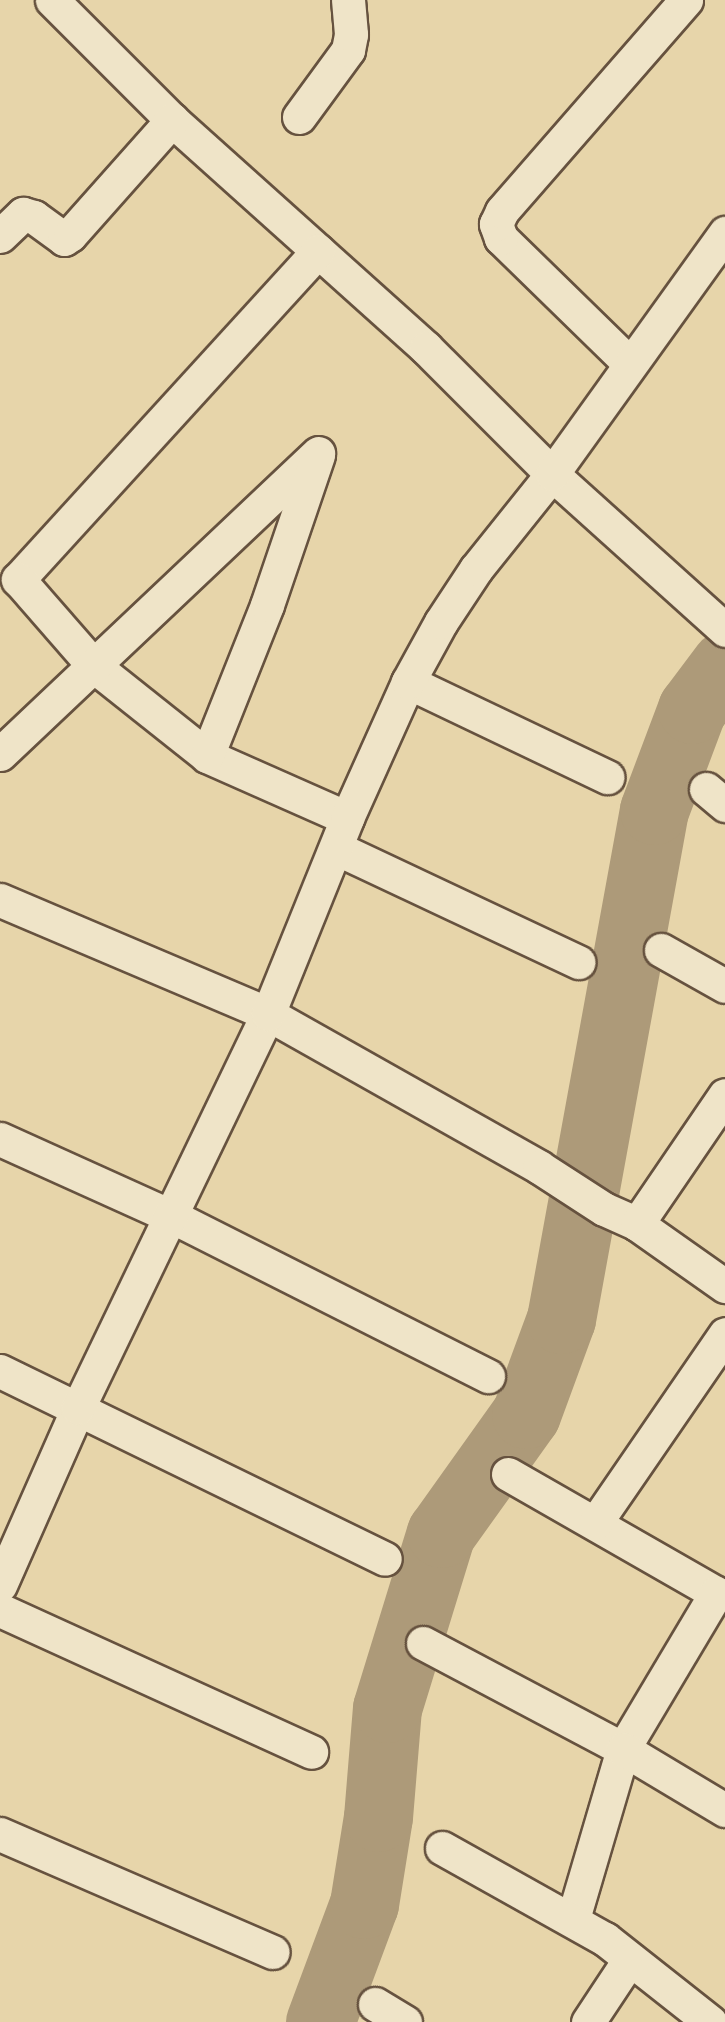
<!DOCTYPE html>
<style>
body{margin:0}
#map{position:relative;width:725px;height:2022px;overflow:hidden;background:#e7d5aa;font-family:"IM FELL English",serif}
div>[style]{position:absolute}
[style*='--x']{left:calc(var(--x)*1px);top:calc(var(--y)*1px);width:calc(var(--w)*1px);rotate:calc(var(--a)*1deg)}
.river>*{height:69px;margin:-34.5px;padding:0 34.5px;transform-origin:34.5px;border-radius:34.5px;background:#ad9a79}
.roads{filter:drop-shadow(2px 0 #66523f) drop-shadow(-2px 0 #66523f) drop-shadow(0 2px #66523f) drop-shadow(0 -2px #66523f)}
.street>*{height:33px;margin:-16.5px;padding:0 16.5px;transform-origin:16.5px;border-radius:16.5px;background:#efe4c8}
span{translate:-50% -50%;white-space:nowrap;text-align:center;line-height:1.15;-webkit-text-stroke:4.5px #efe4c8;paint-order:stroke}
</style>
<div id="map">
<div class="river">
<i style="--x:320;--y:2022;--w:126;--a:-69.6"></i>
<i style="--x:364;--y:1904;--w:88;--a:-80.9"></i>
<i style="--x:378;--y:1817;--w:109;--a:-85.3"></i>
<i style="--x:387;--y:1708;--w:183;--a:-72.9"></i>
<i style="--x:441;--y:1533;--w:146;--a:-54.5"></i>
<i style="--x:526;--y:1414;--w:101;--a:-69.8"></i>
<i style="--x:561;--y:1319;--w:517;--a:-79.65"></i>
<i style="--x:654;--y:810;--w:108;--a:-69.4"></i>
<i style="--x:692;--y:709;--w:55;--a:-53.1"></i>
</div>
<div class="roads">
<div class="street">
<i style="--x:52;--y:0;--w:170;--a:45"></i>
<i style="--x:172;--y:120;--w:341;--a:41.9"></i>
<i style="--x:426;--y:348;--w:178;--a:45"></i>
<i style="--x:552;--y:474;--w:233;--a:42"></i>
<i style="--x:299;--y:117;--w:83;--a:-53.8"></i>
<i style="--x:348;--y:50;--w:16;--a:-79"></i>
<i style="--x:351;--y:34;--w:34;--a:-95"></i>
<i style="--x:0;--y:236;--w:32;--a:-44"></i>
<i style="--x:23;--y:214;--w:11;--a:15"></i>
<i style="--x:34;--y:217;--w:37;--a:36"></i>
<i style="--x:64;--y:239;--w:7;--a:-34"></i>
<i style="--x:70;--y:235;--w:154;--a:-48.4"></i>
<i style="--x:318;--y:251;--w:445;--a:132.4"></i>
<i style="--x:18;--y:579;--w:116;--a:48.9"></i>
<i style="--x:94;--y:666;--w:144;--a:38.5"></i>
<i style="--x:207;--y:756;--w:153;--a:23.9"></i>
<i style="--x:629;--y:363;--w:179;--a:-135.7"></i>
<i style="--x:501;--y:238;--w:15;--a:-110"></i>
<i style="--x:496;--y:224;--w:14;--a:-65"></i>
<i style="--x:502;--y:211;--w:280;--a:-48.9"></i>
<i style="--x:408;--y:682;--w:221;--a:25.5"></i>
<i style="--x:0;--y:754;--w:438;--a:-43.4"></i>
<i style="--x:207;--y:756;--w:162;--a:-68.3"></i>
<i style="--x:267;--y:605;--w:158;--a:-71.2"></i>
<i style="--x:706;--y:789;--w:25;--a:40"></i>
<i style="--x:336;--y:848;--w:268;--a:25.2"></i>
<i style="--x:0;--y:900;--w:291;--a:23"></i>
<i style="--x:268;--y:1014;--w:311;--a:29.4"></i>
<i style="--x:539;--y:1167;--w:77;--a:32.9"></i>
<i style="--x:604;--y:1209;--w:36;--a:24"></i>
<i style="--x:637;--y:1224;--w:156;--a:-55.7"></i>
<i style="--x:661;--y:950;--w:73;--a:29.4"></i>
<i style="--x:0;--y:1139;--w:190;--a:24.3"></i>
<i style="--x:173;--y:1217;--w:353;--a:26.8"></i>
<i style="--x:637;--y:1224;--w:108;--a:35.2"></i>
<i style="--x:0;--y:1371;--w:428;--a:26"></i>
<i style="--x:508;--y:1474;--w:240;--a:29.8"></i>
<i style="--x:716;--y:1593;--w:182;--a:120.8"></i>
<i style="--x:623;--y:1749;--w:177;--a:106.4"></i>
<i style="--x:596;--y:1522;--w:228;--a:-55.5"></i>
<i style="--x:0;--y:1585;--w:193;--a:-66.2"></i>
<i style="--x:78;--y:1408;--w:437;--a:-64.3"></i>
<i style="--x:268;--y:1014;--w:211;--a:-68"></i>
<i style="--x:347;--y:818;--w:149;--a:-65.8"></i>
<i style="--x:408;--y:682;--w:68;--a:-61.2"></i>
<i style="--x:441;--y:622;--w:64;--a:-56.6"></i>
<i style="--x:476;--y:569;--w:122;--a:-51.3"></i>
<i style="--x:552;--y:474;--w:297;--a:-54.3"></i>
<i style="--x:0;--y:1610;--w:342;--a:24.5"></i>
<i style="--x:423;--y:1643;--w:226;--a:27.9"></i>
<i style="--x:623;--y:1749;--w:119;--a:30.9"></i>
<i style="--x:0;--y:1834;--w:297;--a:23.4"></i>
<i style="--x:442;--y:1848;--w:187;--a:29.2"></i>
<i style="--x:605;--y:1939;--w:134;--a:38.3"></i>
<i style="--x:375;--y:2004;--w:35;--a:31"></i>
<i style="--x:588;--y:2022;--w:74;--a:-56.5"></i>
</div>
</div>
</div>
